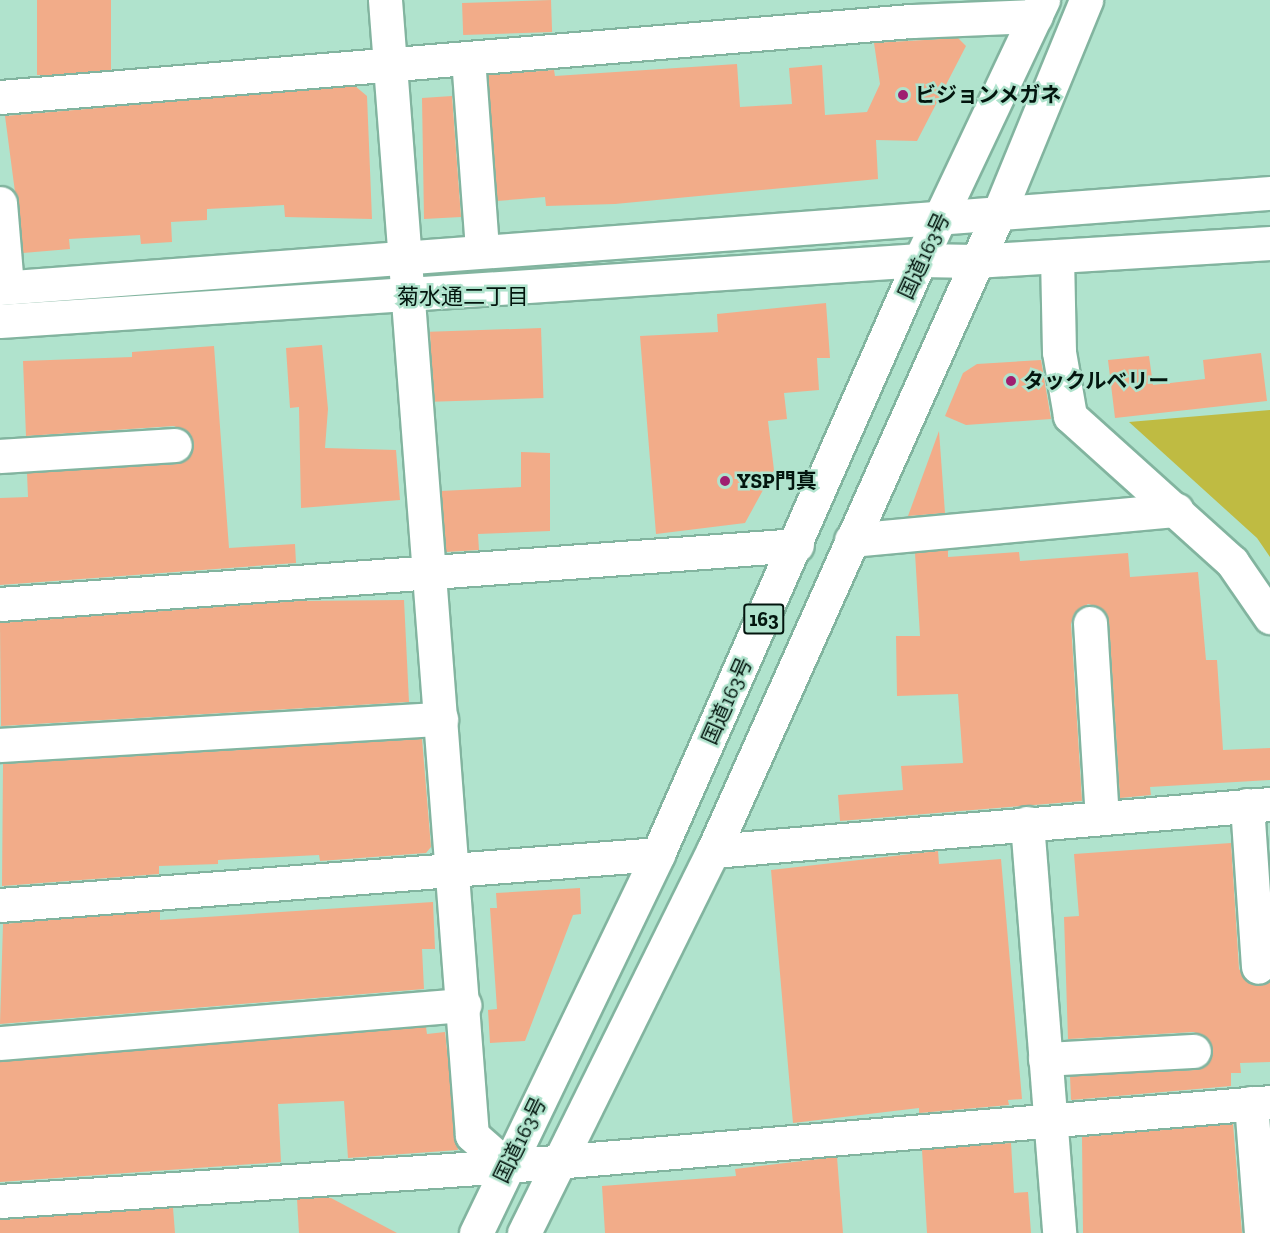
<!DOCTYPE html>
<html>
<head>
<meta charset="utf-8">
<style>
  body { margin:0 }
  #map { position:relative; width:1270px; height:1233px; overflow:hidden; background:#b0e3cd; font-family:"Zilla Slab","Noto Sans JP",serif }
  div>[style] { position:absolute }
  .green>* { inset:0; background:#bfbb42 }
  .building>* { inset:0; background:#f2ac89; transform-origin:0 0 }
  .roads { filter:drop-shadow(2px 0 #82b49f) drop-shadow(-2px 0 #82b49f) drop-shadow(0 2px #82b49f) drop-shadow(0 -2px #82b49f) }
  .minor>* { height:33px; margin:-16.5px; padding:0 16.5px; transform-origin:16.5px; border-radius:16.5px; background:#fff }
  .highway>* { height:33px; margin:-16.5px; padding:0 16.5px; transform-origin:16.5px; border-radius:16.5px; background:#fff }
  .dots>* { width:16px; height:16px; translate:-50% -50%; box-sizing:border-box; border:3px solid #b0e3cd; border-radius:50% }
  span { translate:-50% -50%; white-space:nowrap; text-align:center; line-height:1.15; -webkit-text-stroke:5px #b0e3cd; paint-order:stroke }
  .shield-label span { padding:2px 4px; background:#b0e3cd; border:2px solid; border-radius:4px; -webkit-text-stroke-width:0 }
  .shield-label { font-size:20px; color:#03150e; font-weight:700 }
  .poi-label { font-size:21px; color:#03150e; font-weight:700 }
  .left { translate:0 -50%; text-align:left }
  .street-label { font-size:21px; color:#03150e }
  .neighbourhood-label { font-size:22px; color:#03150e }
</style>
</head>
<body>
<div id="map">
  <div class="green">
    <div style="clip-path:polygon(1270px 410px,1270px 557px,1257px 538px,1129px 422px)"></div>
  </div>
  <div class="building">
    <div style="left:37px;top:0;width:74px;height:75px"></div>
    <div style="left:551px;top:0;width:32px;height:89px;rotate:88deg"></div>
    <div style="clip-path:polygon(958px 38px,966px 46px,917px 141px,876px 140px,878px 179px,615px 204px,546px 206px,545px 197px,497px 201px,488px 75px,554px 70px,555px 76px,737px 64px,740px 107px,792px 104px,789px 68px,822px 65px,825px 115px,867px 112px,880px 84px,874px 43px)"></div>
    <div style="clip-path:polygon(355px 86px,367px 96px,372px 219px,285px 217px,284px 205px,207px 209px,207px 220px,171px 222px,172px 242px,141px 244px,140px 235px,69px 239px,70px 249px,23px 253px,5px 116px)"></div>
    <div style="clip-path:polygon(452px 96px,461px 217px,424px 219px,422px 98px)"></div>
    <div style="clip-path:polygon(826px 303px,830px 358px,817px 358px,819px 390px,784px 393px,787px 419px,768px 421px,774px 470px,745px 523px,656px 534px,640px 336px,718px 332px,717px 314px)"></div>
    <div style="left:541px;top:328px;width:70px;height:111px;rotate:88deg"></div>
    <div style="clip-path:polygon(322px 345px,328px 409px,325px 448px,396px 450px,400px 500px,301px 508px,299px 407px,290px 408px,286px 348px)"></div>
    <div style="clip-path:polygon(214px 346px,229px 548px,295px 544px,296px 563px,0 585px,0 498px,28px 497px,27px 473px,176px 464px,186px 460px,194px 444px,190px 434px,174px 426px,26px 436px,23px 361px,132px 357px,132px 352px)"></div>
    <div style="clip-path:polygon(1261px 353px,1267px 401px,1115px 418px,1108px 360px,1149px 356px,1153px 385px,1205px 379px,1203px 360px)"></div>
    <div style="clip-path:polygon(1041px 360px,1051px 419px,966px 425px,945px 416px,963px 373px,977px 364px)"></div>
    <div style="clip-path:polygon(939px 431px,945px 513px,908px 516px)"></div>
    <div style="clip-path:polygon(521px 452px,550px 453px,550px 531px,478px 534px,479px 550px,446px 552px,441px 491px,521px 487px)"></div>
    <div style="clip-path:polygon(948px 550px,948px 557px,1019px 552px,1020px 561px,1128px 553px,1130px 577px,1198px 572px,1206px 660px,1217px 660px,1223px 750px,1270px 748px,1270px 780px,1150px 787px,1151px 795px,1120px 798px,1109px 622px,1099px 607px,1088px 604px,1074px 614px,1071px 624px,1082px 801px,840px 821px,838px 795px,903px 790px,901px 766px,963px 763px,958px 694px,897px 696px,896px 636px,920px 636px,915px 553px)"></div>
    <div style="clip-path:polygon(404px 600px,409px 702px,1px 726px,0 623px,299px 601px)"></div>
    <div style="clip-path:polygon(422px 739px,431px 847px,426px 853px,320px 861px,319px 855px,218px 860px,218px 864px,159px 866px,159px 874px,2px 886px,3px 764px)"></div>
    <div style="clip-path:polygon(1231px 843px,1239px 969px,1250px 984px,1270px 981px,1270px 1062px,1240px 1063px,1241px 1073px,1231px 1073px,1231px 1086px,1071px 1100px,1070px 1076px,1196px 1070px,1205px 1066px,1213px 1051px,1209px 1040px,1194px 1032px,1068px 1039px,1064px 917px,1079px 916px,1074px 854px)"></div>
    <div style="clip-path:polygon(938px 851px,939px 864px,1001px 859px,1022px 1099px,1008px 1100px,1009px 1105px,919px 1113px,919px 1108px,793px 1123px,771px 870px)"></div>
    <div style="clip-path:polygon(580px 888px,581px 914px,573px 915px,525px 1041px,490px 1043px,488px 1010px,497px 1009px,490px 908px,497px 908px,496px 893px)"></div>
    <div style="clip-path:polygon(433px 902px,435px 949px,422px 949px,424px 989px,0 1024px,3px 924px,160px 911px,160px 920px)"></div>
    <div style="clip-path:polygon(426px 1027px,427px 1034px,445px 1032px,458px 1150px,348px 1158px,344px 1101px,278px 1104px,281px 1162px,0 1182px,0 1061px)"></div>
    <div style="clip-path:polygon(1233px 1124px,1242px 1233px,1083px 1233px,1082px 1137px)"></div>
    <div style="clip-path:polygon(1011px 1143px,1014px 1193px,1028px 1192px,1031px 1233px,927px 1233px,922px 1150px)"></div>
    <div style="clip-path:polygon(837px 1157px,843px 1233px,605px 1233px,602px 1186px,736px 1176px,735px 1169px)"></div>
    <div style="clip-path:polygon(320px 1198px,331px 1198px,397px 1233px,299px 1233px,297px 1199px)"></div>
    <div style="clip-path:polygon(173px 1208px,175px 1233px,0 1233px,0 1220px)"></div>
  </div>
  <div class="roads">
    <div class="minor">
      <div style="left:385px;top:0;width:1138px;rotate:85.62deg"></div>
      <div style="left:472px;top:1135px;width:47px;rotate:41.5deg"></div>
      <div style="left:468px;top:58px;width:193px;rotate:85.8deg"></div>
      <div style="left:0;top:97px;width:914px;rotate:-4.77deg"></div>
      <div style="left:911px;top:21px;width:125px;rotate:-2.3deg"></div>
      <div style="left:0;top:203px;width:84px;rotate:85.2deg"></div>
      <div style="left:1057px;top:256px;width:96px;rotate:88.8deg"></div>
      <div style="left:1059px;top:352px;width:65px;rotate:80.2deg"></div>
      <div style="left:1070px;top:416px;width:218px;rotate:42deg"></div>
      <div style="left:1232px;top:562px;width:67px;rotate:55.4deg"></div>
      <div style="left:0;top:288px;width:1274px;rotate:-4.28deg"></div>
      <div style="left:0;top:321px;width:922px;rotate:-3.79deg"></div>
      <div style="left:920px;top:260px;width:55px;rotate:1deg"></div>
      <div style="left:975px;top:261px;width:296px;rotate:-3.5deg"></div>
      <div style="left:0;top:456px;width:175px;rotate:-3.6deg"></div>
      <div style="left:851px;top:540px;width:327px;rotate:-5.3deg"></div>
      <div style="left:0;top:604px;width:799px;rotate:-4.23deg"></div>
      <div style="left:1090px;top:623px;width:194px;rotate:86.5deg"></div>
      <div style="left:0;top:745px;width:442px;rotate:-3.4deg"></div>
      <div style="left:1247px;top:805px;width:162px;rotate:86.1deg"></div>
      <div style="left:1027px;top:823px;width:411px;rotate:85.5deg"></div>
      <div style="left:713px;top:851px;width:559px;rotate:-4.82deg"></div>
      <div style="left:0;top:905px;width:660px;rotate:-4.43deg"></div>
      <div style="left:0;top:1043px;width:466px;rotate:-4.7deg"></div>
      <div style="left:1045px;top:1059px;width:149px;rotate:-3.1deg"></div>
      <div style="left:1251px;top:1103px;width:130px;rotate:85.6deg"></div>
      <div style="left:0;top:1201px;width:508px;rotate:-3.95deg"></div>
      <div style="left:507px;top:1166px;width:766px;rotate:-4.79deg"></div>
    </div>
    <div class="highway">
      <div style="left:476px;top:1233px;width:420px;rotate:-64.3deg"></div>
      <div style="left:658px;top:854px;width:649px;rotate:-66.2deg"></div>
      <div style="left:920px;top:260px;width:288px;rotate:-64.7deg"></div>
      <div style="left:524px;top:1233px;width:426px;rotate:-63.7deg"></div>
      <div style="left:713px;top:851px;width:702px;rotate:-65.88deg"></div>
      <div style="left:1000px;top:210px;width:227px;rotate:-67.7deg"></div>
    </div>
  </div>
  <div class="dots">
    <div style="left:903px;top:95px;background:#9f1e70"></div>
    <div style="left:1011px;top:381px;background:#9f1e70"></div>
    <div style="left:725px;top:481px;background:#9f1e70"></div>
  </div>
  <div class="shield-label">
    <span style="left:764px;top:619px">163</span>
  </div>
  <div class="poi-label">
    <span class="left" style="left:915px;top:95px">ビジョンメガネ</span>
    <span class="left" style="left:1023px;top:381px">タックルベリー</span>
    <span class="left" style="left:737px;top:481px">YSP門真</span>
  </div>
  <div class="street-label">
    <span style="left:924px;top:256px;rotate:-65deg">国道163号</span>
    <span style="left:727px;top:701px;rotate:-66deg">国道163号</span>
    <span style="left:520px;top:1140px;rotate:-64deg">国道163号</span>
  </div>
  <div class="neighbourhood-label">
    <span style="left:463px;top:297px">菊水通二丁目</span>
  </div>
</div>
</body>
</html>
